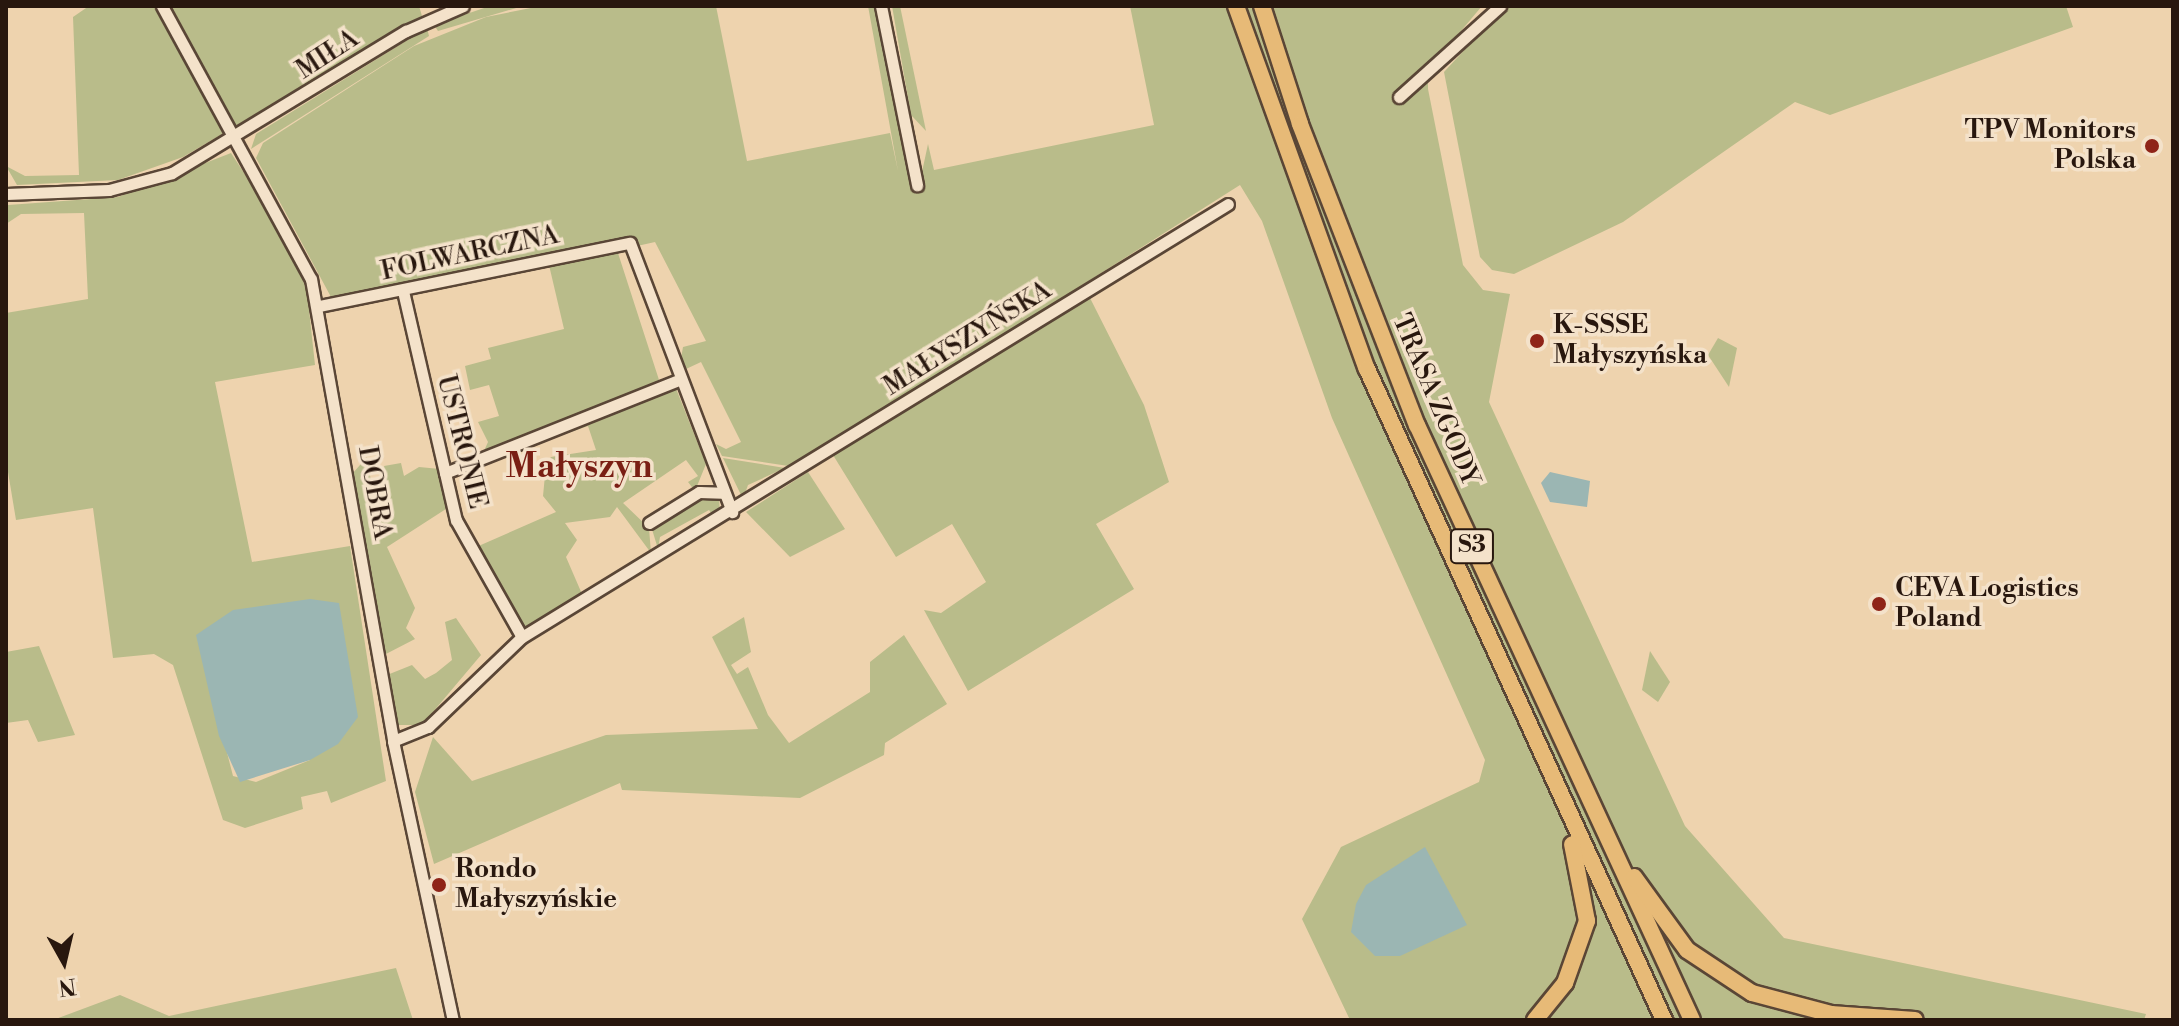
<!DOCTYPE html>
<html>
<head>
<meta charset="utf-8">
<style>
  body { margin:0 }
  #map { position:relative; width:2179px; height:1026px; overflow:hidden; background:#eed3ae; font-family:"Libre Bodoni",serif }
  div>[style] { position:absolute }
  .green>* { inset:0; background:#b9bc8a }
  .water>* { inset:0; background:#9bb6b3 }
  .roads { filter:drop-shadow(2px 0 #5a4636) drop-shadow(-2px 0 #5a4636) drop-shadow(0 2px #5a4636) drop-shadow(0 -2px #5a4636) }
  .minor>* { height:11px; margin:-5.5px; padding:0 5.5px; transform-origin:5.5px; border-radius:5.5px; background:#f4e2ca }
  .highway>* { height:16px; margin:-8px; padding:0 8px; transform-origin:8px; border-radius:8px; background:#e7ba77 }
  .dots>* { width:22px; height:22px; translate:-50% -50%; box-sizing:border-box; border:4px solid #f4e2ca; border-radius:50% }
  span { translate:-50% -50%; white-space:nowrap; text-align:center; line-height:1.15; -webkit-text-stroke:7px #f4e2ca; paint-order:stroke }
  .shield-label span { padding:2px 6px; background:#f4e2ca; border:2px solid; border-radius:6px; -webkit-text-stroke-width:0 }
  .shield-label { font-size:24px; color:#28170e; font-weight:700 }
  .street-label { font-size:26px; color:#28170e }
  .poi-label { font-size:26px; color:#28170e; font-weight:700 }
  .right { translate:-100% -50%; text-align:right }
  .left { translate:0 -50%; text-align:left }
  .district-label { font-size:34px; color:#7a1f14; font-weight:700 }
  .frame { position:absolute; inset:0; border:8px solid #28170e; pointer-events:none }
  .north { position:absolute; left:24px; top:922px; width:80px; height:80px; -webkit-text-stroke:6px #f4e2ca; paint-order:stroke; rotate:172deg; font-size:22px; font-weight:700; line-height:32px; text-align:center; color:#28170e }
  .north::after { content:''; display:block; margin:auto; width:28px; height:36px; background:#28170e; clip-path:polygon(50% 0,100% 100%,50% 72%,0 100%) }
</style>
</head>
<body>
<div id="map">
  <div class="green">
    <div style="clip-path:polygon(89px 6px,419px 6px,422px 16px,183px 157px,118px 180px,17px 185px,6px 166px,25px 176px,79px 175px,73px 17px)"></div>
    <div style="clip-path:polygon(490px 6px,523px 6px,438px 31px,434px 25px)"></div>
    <div style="clip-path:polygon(541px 6px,716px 6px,747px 161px,890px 133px,898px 171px,868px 6px,875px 6px,909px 174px,922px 172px,928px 144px,934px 170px,1154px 125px,1130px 6px,1482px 6px,1428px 70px,1428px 89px,1463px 265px,1483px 290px,1510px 294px,1489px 402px,1685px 826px,1784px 938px,2146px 1014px,2144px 1020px,1350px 1020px,1302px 919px,1341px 847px,1479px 782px,1485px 760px,1332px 418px,1262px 221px,1240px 185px,795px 467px,722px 456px,716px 444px,726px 449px,741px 442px,701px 362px,686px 369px,685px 382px,679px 370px,683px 347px,706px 341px,655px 242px,637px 246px,634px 237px,331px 297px,256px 158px,263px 143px,414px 46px,486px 17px)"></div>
    <div style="clip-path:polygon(892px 6px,900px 6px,926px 131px,911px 115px)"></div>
    <div style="clip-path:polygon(1505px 6px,2066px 6px,2073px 27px,1830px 115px,1795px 102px,1623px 222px,1514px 274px,1492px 270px,1480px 257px,1444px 72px)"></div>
    <div style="clip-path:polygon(427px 28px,429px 36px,251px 149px,256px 134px)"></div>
    <div style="clip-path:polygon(evenodd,231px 153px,286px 237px,307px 291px,315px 365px,215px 382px,252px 562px,350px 546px,386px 781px,331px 803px,327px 791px,301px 797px,303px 809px,245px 828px,223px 820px,173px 665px,154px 654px,113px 658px,93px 508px,16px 520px,6px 460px,6px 313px,88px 299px,84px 213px,21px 214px,6px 224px,8px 205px,118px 197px,231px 153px,197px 635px,310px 760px,256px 782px,233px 776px,197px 635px)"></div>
    <div style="clip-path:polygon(617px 250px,660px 383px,484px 451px,488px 442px,478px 422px,499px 416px,489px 385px,470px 390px,465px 366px,491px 359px,488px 348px,564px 329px,549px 265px)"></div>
    <div style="clip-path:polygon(1089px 296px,1144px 405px,1169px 482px,1096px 524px,1134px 589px,968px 691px,924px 610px,941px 613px,986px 582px,952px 524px,896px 557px,833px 455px)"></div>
    <div style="clip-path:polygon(1718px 338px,1737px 348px,1729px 387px,1708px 355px)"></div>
    <div style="clip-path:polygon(675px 386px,706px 464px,695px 491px,688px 482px,698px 476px,686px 460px,623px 503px,649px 528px,651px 553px,617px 507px,610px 517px,565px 523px,577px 540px,566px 557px,582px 594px,522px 629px,474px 548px,556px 512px,543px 496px,546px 465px,551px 457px,596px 450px,588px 426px,450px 474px)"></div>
    <div style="clip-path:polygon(367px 457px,371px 481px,386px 479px,384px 466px,401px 463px,404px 476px,419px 467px,440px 469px,449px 507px,387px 547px,415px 608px,406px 628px,415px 639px,384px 655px,353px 473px)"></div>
    <div style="clip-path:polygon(723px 458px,785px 468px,748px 485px,743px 499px)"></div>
    <div style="clip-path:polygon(808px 472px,845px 529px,790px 557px,746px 512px)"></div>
    <div style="clip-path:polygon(701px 494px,719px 498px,720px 512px,714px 517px,709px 510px,660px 537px,658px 549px,651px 526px)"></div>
    <div style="clip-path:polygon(744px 617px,751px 652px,731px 665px,737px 674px,748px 667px,768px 715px,789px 743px,870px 692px,870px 662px,904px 635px,947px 704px,885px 743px,884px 755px,800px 798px,622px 790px,620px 783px,434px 864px,415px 792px,433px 737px,472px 781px,606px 735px,758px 729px,712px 637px)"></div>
    <div style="clip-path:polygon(456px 618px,481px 655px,422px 725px,398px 725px,387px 675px,412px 665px,425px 679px,436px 673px,452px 660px,445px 622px)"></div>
    <div style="clip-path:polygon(39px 646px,75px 735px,38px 742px,28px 720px,6px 723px,6px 652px)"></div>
    <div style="clip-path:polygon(1650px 651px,1670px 682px,1658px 702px,1642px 690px)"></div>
    <div style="clip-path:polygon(396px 968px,413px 1020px,53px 1020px,120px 995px,169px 1016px)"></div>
  </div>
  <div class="water">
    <div style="clip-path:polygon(1550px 472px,1590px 481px,1587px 507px,1550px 502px,1541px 483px)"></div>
    <div style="clip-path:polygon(310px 599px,339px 603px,358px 717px,338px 744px,310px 760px,240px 782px,219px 736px,196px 635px,233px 610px)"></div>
    <div style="clip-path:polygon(1425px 847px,1467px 925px,1400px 956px,1375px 956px,1351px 932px,1356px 904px,1366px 885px)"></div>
  </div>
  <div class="roads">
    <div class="minor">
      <div style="left:162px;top:6px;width:311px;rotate:61.4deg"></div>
      <div style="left:311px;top:279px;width:469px;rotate:79.9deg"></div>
      <div style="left:393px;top:741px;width:285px;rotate:77.9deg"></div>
      <div style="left:881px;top:6px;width:183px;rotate:78.6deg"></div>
      <div style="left:1399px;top:97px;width:136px;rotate:-42deg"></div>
      <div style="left:6px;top:194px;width:103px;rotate:-2.2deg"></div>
      <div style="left:109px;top:190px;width:65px;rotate:-15.1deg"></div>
      <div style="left:172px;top:173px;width:274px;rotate:-31.3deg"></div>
      <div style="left:406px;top:31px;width:62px;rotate:-23.7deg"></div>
      <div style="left:403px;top:291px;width:235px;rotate:77deg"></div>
      <div style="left:456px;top:520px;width:134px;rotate:60.6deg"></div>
      <div style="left:319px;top:306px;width:317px;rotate:-11.5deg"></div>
      <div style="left:630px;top:243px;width:288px;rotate:69.2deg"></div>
      <div style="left:445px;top:473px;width:249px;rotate:-21.7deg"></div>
      <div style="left:649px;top:523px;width:59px;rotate:-31.8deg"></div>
      <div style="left:699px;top:492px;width:23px;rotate:2deg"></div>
      <div style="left:393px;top:741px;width:38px;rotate:-22deg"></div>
      <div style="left:428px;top:727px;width:130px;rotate:-43.8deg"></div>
      <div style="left:522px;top:637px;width:828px;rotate:-31.52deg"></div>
    </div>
    <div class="highway">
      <div style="left:1236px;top:6px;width:386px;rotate:70.2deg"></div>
      <div style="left:1367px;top:369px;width:716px;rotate:65.48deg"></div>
      <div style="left:1262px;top:6px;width:124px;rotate:72.1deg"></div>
      <div style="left:1300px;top:124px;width:323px;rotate:68.8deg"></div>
      <div style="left:1417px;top:425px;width:655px;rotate:65.19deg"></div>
      <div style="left:1634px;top:877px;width:90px;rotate:54deg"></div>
      <div style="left:1687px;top:950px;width:78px;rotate:33.5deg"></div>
      <div style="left:1752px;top:993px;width:82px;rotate:14.9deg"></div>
      <div style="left:1831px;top:1014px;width:84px;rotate:4.1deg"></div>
      <div style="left:1535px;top:1020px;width:48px;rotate:-51deg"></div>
      <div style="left:1565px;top:983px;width:66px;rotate:-70.5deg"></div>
      <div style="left:1587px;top:921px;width:78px;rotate:-101deg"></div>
    </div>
  </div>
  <div class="dots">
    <div style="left:2152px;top:146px;background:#8f2418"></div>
    <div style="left:1537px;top:341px;background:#8f2418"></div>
    <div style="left:1879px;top:604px;background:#8f2418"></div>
    <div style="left:439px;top:885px;background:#8f2418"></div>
  </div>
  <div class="shield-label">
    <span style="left:1472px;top:546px">S3</span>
  </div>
  <div class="street-label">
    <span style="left:328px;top:55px;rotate:-33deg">MIŁA</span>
    <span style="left:470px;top:254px;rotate:-12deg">FOLWARCZNA</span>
    <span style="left:968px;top:339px;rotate:-32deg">MAŁYSZYŃSKA</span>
    <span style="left:1435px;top:400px;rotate:67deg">TRASA ZGODY</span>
    <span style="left:461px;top:442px;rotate:76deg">USTRONIE</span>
    <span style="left:374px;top:493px;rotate:80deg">DOBRA</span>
  </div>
  <div class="poi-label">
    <span class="right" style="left:2136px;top:146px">TPV Monitors<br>Polska</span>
    <span class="left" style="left:1553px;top:341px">K-SSSE<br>Małyszyńska</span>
    <span class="left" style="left:1895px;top:604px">CEVA Logistics<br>Poland</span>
    <span class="left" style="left:455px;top:885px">Rondo<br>Małyszyńskie</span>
  </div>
  <div class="district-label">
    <span style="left:579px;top:468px">Małyszyn</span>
  </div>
  <div class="frame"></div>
  <div class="north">N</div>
</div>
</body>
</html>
